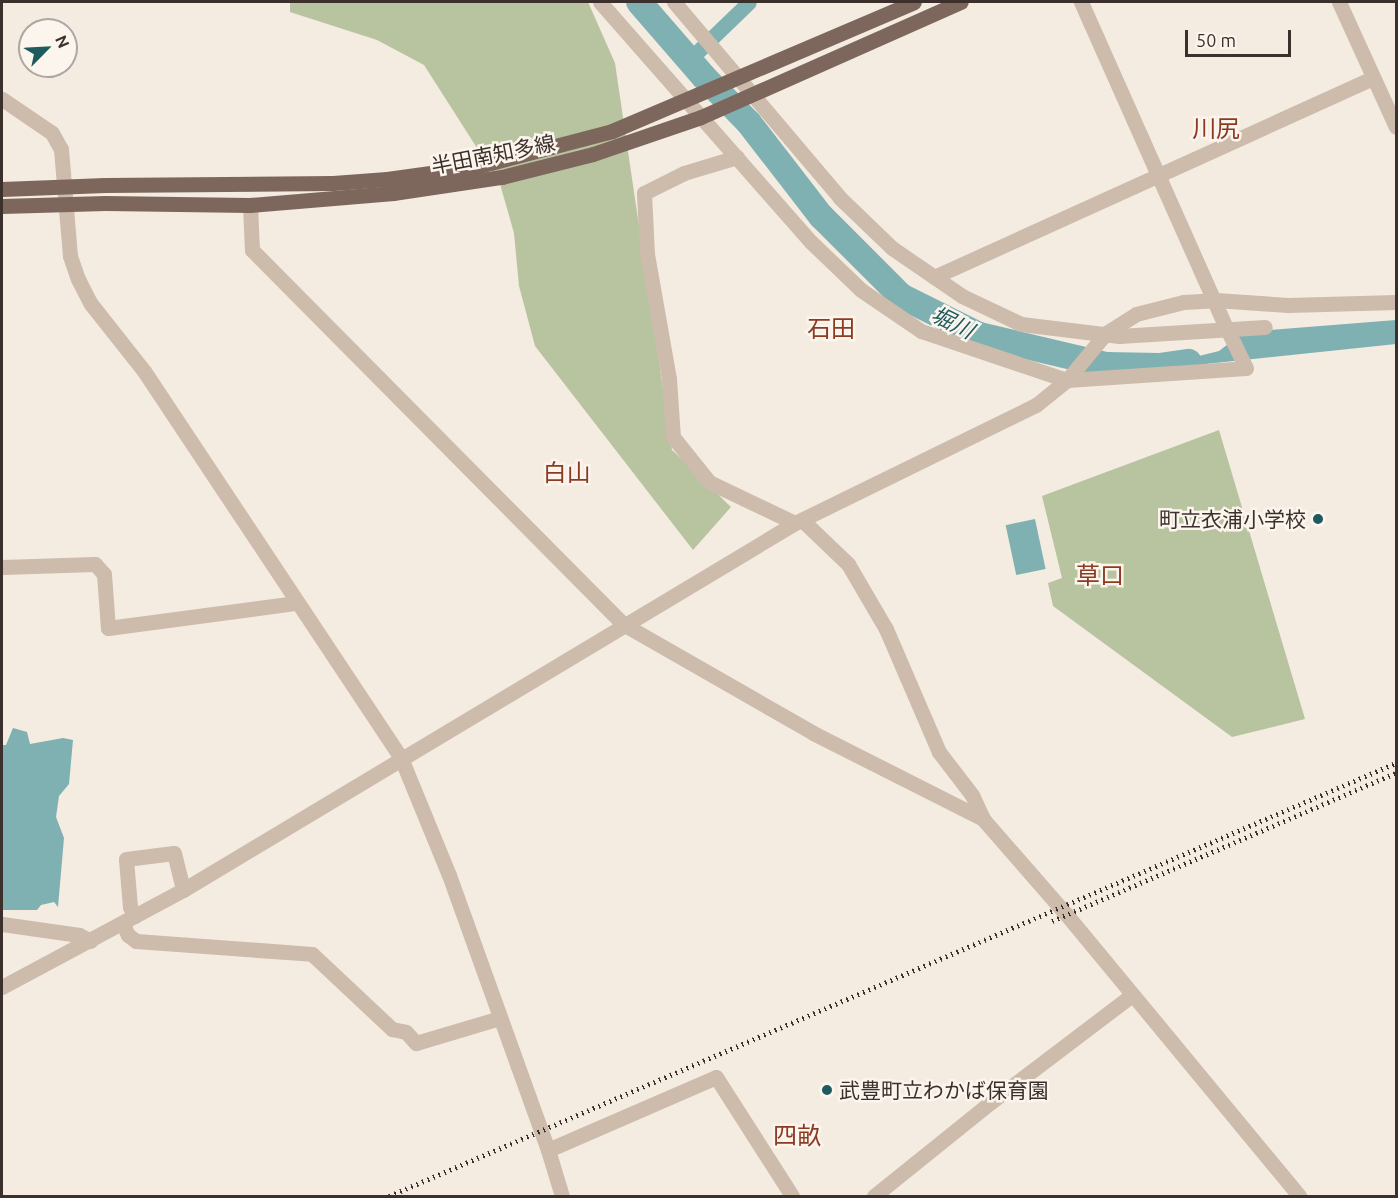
<!DOCTYPE html>
<html>
<head>
<meta charset="utf-8">
<style>
  body { margin:0 }
  #map { position:relative; width:1398px; height:1198px; overflow:hidden; background:#f4ebe1; font-family:Ubuntu,"Noto Sans JP",sans-serif }
  div>[style] { position:absolute }
  .green>* { inset:0; background:#b8c4a0 }
  .water>* { inset:0; background:#7fb0b2; transform-origin:0 0 }
  .canal>* { height:15px; margin:-7.5px; padding:0 7.5px; transform-origin:7.5px; border-radius:7.5px; background:#7fb0b2 }
  .river>* { height:26px; margin:-13px; padding:0 13px; transform-origin:13px; border-radius:13px; background:#7fb0b2 }
  .minor>* { height:15px; margin:-7.5px; padding:0 7.5px; transform-origin:7.5px; border-radius:7.5px; background:#cdbbac }
  .tertiary>* { height:15px; margin:-7.5px; padding:0 7.5px; transform-origin:7.5px; border-radius:7.5px; background:#cdbbac }
  .primary>* { height:15px; margin:-7.5px; padding:0 7.5px; transform-origin:7.5px; border-radius:7.5px; background:#7d675c }
  .rail>* { height:4.5px; margin-top:-2.25px; transform-origin:0; background:repeating-linear-gradient(90deg,#3b302b 0 1.5px,transparent 0 6px) }
  .dots>* { width:16px; height:16px; translate:-50% -50%; box-sizing:border-box; border:3px solid #fbf5ee; border-radius:50% }
  span { translate:-50% -50%; white-space:nowrap; text-align:center; line-height:1.15; -webkit-text-stroke:5px #fbf5ee; paint-order:stroke }
  .street-label { font-size:21px; color:#3b302b }
  .poi-label { font-size:21px; color:#3b302b }
  .right { translate:-100% -50%; text-align:right }
  .left { translate:0 -50%; text-align:left }
  .water-label { font-size:22px; color:#1f5a5e; font-style:italic }
  .quarter-label { font-size:24px; color:#8c3b22 }
  .frame { position:absolute; inset:0; border:3px solid #3b302b; pointer-events:none }
  .north { position:absolute; left:18px; top:18px; width:60px; height:60px; box-sizing:border-box; background:#fbf5ee; border:2px solid #aea6a0; border-radius:50%; rotate:66deg; font-size:16px; font-weight:700; line-height:24px; text-align:center; color:#3b302b }
  .north::after { content:''; display:block; margin:auto; width:21px; height:27px; background:#1f5a5e; clip-path:polygon(50% 0,100% 100%,50% 72%,0 100%) }
  .scale { position:absolute; left:1185px; top:30px; width:106px; height:27px; box-sizing:border-box; border:3px solid #3b302b; border-top:0; padding-left:8px; font-size:18px; line-height:21px; white-space:nowrap; color:#3b302b; -webkit-text-stroke:4px #fbf5ee; paint-order:stroke }
</style>
</head>
<body>
<div id="map">
  <div class="green">
    <div style="clip-path:polygon(290px 2px,588px 2px,615px 63px,672px 450px,731px 507px,693px 550px,535px 346px,519px 286px,514px 233px,500px 184px,424px 65px,377px 40px,290px 12px)"></div>
    <div style="clip-path:polygon(1219px 430px,1305px 719px,1232px 737px,1053px 606px,1048px 583px,1062px 578px,1042px 496px)"></div>
  </div>
  <div class="water">
    <div style="clip-path:polygon(1396px 320px,1396px 344px,1139px 371px,1219px 351px,1244px 332px)"></div>
    <div style="left:1035px;top:519px;width:51px;height:30px;rotate:78deg"></div>
    <div style="clip-path:polygon(13px 728px,27px 732px,30px 744px,63px 738px,73px 740px,69px 784px,59px 796px,56px 817px,64px 838px,58px 907px,54px 902px,41px 905px,37px 910px,2px 910px,2px 745px,6px 745px)"></div>
  </div>
  <div class="canal">
    <div style="left:689px;top:60px;width:83px;rotate:-44deg"></div>
  </div>
  <div class="river">
    <div style="left:639px;top:2px;width:99px;rotate:49.1deg"></div>
    <div style="left:704px;top:77px;width:64px;rotate:45.6deg"></div>
    <div style="left:749px;top:123px;width:118px;rotate:52.3deg"></div>
    <div style="left:821px;top:216px;width:113px;rotate:45deg"></div>
    <div style="left:901px;top:296px;width:87px;rotate:26.6deg"></div>
    <div style="left:979px;top:335px;width:130px;rotate:13.3deg"></div>
    <div style="left:1106px;top:365px;width:53px;rotate:1.1deg"></div>
    <div style="left:1159px;top:366px;width:30px;rotate:-8deg"></div>
  </div>
  <div class="minor">
    <div style="left:600px;top:2px;width:320px;rotate:48.7deg"></div>
    <div style="left:811px;top:242px;width:69px;rotate:43.8deg"></div>
    <div style="left:861px;top:290px;width:73px;rotate:34.3deg"></div>
    <div style="left:921px;top:331px;width:154px;rotate:18.6deg"></div>
    <div style="left:1067px;top:380px;width:179px;rotate:-3.8deg"></div>
    <div style="left:1246px;top:368px;width:46px;rotate:-116deg"></div>
    <div style="left:674px;top:2px;width:257px;rotate:49.7deg"></div>
    <div style="left:840px;top:198px;width:72px;rotate:43.9deg"></div>
    <div style="left:892px;top:248px;width:85px;rotate:34.4deg"></div>
    <div style="left:962px;top:296px;width:65px;rotate:25.4deg"></div>
    <div style="left:1021px;top:324px;width:99px;rotate:7deg"></div>
    <div style="left:1119px;top:336px;width:146px;rotate:-3.5deg"></div>
    <div style="left:1339px;top:2px;width:137px;rotate:65.5deg"></div>
    <div style="left:737px;top:157px;width:55px;rotate:163.2deg"></div>
    <div style="left:684px;top:173px;width:45px;rotate:153.4deg"></div>
    <div style="left:644px;top:193px;width:61px;rotate:87.2deg"></div>
    <div style="left:647px;top:254px;width:127px;rotate:80deg"></div>
    <div style="left:669px;top:379px;width:58px;rotate:86.1deg"></div>
    <div style="left:673px;top:437px;width:58px;rotate:51.3deg"></div>
    <div style="left:709px;top:482px;width:95px;rotate:25.5deg"></div>
    <div style="left:934px;top:277px;width:482px;rotate:-24.4deg"></div>
    <div style="left:802px;top:520px;width:64px;rotate:43.7deg"></div>
    <div style="left:848px;top:564px;width:75px;rotate:59.7deg"></div>
    <div style="left:886px;top:629px;width:134px;rotate:66.7deg"></div>
    <div style="left:939px;top:752px;width:54px;rotate:52.5deg"></div>
    <div style="left:972px;top:795px;width:26px;rotate:65deg"></div>
    <div style="left:2px;top:567px;width:93px;rotate:-1.8deg"></div>
    <div style="left:95px;top:564px;width:13px;rotate:48deg"></div>
    <div style="left:104px;top:574px;width:54px;rotate:85.8deg"></div>
    <div style="left:108px;top:628px;width:190px;rotate:-7.6deg"></div>
    <div style="left:135px;top:916px;width:10px;rotate:-119deg"></div>
    <div style="left:130px;top:907px;width:48px;rotate:-94.8deg"></div>
    <div style="left:126px;top:859px;width:48px;rotate:-7.1deg"></div>
    <div style="left:174px;top:853px;width:38px;rotate:76deg"></div>
    <div style="left:2px;top:924px;width:78px;rotate:8.1deg"></div>
    <div style="left:79px;top:935px;width:13px;rotate:27deg"></div>
    <div style="left:123px;top:924px;width:12px;rotate:66deg"></div>
    <div style="left:128px;top:935px;width:10px;rotate:37deg"></div>
    <div style="left:136px;top:941px;width:176px;rotate:4.2deg"></div>
    <div style="left:312px;top:954px;width:110px;rotate:43.2deg"></div>
    <div style="left:392px;top:1029px;width:14px;rotate:12deg"></div>
    <div style="left:406px;top:1032px;width:15px;rotate:48deg"></div>
    <div style="left:416px;top:1043px;width:88px;rotate:-16.6deg"></div>
    <div style="left:548px;top:1150px;width:183px;rotate:-23.5deg"></div>
    <div style="left:716px;top:1077px;width:141px;rotate:57.4deg"></div>
    <div style="left:874px;top:1196px;width:150px;rotate:-38.8deg"></div>
    <div style="left:991px;top:1102px;width:177px;rotate:-37.2deg"></div>
  </div>
  <div class="tertiary">
    <div style="left:1081px;top:2px;width:356px;rotate:66deg"></div>
    <div style="left:2px;top:99px;width:60px;rotate:34.2deg"></div>
    <div style="left:52px;top:133px;width:18px;rotate:61deg"></div>
    <div style="left:61px;top:149px;width:107px;rotate:85.2deg"></div>
    <div style="left:70px;top:256px;width:24px;rotate:71deg"></div>
    <div style="left:78px;top:279px;width:28px;rotate:63deg"></div>
    <div style="left:91px;top:304px;width:85px;rotate:51.7deg"></div>
    <div style="left:144px;top:371px;width:465px;rotate:56.4deg"></div>
    <div style="left:401px;top:758px;width:126px;rotate:67.7deg"></div>
    <div style="left:449px;top:875px;width:292px;rotate:70.2deg"></div>
    <div style="left:548px;top:1150px;width:48px;rotate:73.1deg"></div>
    <div style="left:250px;top:205px;width:45px;rotate:87.5deg"></div>
    <div style="left:252px;top:250px;width:527px;rotate:45.23deg"></div>
    <div style="left:623px;top:624px;width:219px;rotate:29.8deg"></div>
    <div style="left:813px;top:733px;width:191px;rotate:26.8deg"></div>
    <div style="left:983px;top:819px;width:126px;rotate:48.9deg"></div>
    <div style="left:1066px;top:914px;width:366px;rotate:50.4deg"></div>
    <div style="left:2px;top:987px;width:205px;rotate:-28.2deg"></div>
    <div style="left:183px;top:890px;width:714px;rotate:-30.95deg"></div>
    <div style="left:795px;top:523px;width:268px;rotate:-26.1deg"></div>
    <div style="left:1036px;top:405px;width:40px;rotate:-39deg"></div>
    <div style="left:1067px;top:380px;width:61px;rotate:-50.3deg"></div>
    <div style="left:1106px;top:333px;width:36px;rotate:-32deg"></div>
    <div style="left:1136px;top:314px;width:49px;rotate:-14.3deg"></div>
    <div style="left:1183px;top:302px;width:33px;rotate:-3deg"></div>
    <div style="left:1216px;top:300px;width:72px;rotate:4deg"></div>
    <div style="left:1288px;top:305px;width:108px;rotate:-1.6deg"></div>
  </div>
  <div class="primary">
    <div style="left:2px;top:189px;width:103px;rotate:-2.2deg"></div>
    <div style="left:105px;top:185px;width:228px;rotate:-0.5deg"></div>
    <div style="left:333px;top:183px;width:54px;rotate:-4.2deg"></div>
    <div style="left:387px;top:179px;width:93px;rotate:-8deg"></div>
    <div style="left:479px;top:166px;width:138px;rotate:-14.7deg"></div>
    <div style="left:612px;top:131px;width:328px;rotate:-23.1deg"></div>
    <div style="left:2px;top:206px;width:103px;rotate:-1.7deg"></div>
    <div style="left:105px;top:203px;width:145px;rotate:0.8deg"></div>
    <div style="left:250px;top:205px;width:144px;rotate:-4.8deg"></div>
    <div style="left:393px;top:193px;width:110px;rotate:-8.4deg"></div>
    <div style="left:502px;top:177px;width:94px;rotate:-14.2deg"></div>
    <div style="left:593px;top:154px;width:114px;rotate:-18.9deg"></div>
    <div style="left:701px;top:117px;width:284px;rotate:-23.9deg"></div>
  </div>
  <div class="rail">
    <div style="left:1052px;top:921px;width:374px;rotate:-23.3deg"></div>
    <div style="left:389px;top:1196px;width:1096px;rotate:-23.27deg"></div>
  </div>
  <div class="dots">
    <div style="left:1318px;top:519px;background:#1f5a5e"></div>
    <div style="left:827px;top:1090px;background:#1f5a5e"></div>
  </div>
  <div class="street-label">
    <span style="left:493px;top:154px;rotate:-11deg">半田南知多線</span>
  </div>
  <div class="poi-label">
    <span class="right" style="left:1306px;top:519px">町立衣浦小学校</span>
    <span class="left" style="left:839px;top:1090px">武豊町立わかば保育園</span>
  </div>
  <div class="water-label">
    <span style="left:953px;top:322px;rotate:26deg">堀川</span>
  </div>
  <div class="quarter-label">
    <span style="left:1216px;top:129px">川尻</span>
    <span style="left:831px;top:329px">石田</span>
    <span style="left:567px;top:473px">白山</span>
    <span style="left:1100px;top:576px">草口</span>
    <span style="left:797px;top:1136px">四畝</span>
  </div>
  <div class="frame"></div>
  <div class="north">N</div>
  <div class="scale">50 m</div>
</div>
</body>
</html>
